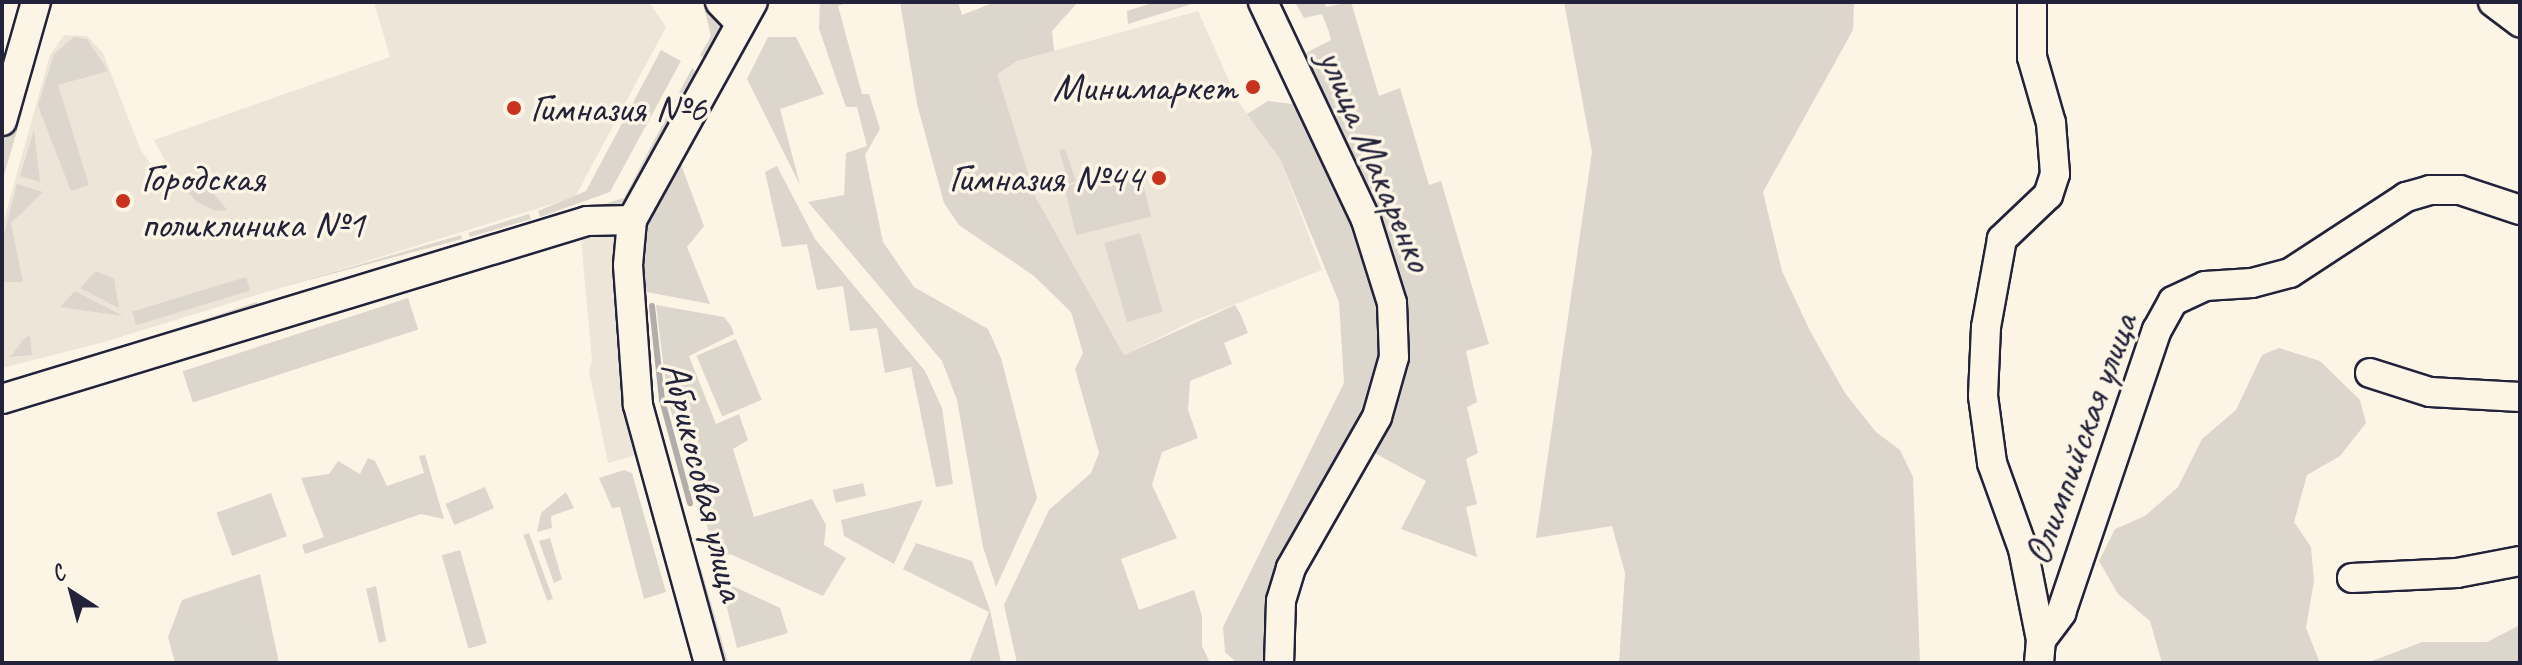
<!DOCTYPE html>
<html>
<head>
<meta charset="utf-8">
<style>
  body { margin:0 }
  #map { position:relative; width:2522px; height:665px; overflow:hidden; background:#fcf5e5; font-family:Caveat,sans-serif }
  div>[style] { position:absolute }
  .built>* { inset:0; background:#ece5d8 }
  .green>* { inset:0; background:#dcd6cc; transform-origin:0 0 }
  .stream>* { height:6px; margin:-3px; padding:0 3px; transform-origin:3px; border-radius:3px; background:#b2adab }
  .roads { filter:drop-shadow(2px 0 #22223b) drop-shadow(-2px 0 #22223b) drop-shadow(0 2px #22223b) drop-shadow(0 -2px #22223b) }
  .minor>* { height:28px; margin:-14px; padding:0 14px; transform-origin:14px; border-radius:14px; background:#fcf5e5 }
  .dots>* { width:22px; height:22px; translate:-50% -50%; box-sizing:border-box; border:4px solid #fcf5e5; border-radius:50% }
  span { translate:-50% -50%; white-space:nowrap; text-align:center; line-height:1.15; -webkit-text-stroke:7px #fcf5e5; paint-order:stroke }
  .poi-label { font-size:40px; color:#22223b }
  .right { translate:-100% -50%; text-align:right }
  .left { translate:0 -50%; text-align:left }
  .street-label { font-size:40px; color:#22223b }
  .frame { position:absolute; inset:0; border:4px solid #22223b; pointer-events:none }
  .north { position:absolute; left:32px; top:553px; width:80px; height:80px; -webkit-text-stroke:6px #fcf5e5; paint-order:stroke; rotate:324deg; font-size:22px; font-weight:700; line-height:32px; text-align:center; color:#22223b }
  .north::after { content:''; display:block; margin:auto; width:28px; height:36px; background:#22223b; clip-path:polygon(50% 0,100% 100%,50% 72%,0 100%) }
</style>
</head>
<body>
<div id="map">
  <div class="built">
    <div style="clip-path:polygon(374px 2px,649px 2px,666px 27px,575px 197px,104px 342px,2px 368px,2px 227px,50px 55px,64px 35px,87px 36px,103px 53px,141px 151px,160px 176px,167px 164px,154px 140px,390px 57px)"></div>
    <div style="clip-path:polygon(1198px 11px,1238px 101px,1280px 159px,1322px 270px,1193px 321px,1124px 355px,1036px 198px,996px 74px,1017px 61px)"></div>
    <div style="clip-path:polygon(623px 225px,643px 453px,608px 463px,589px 371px,592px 360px,580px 228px)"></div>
  </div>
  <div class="green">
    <div style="clip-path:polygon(820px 2px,849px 2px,838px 6px,862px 94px,869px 94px,880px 129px,865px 155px,883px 242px,914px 287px,988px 329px,1001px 358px,1037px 498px,996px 587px,983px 547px,957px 400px,942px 361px,808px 202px,844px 195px,846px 153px,867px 146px,857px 107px,846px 107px,819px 29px)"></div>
    <div style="clip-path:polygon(900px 2px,958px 2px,962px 15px,995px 2px,1078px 2px,1052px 31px,1054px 51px,1017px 61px,997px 74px,1036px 198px,1124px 355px,1235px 305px,1241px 315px,1248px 333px,1224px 343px,1232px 364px,1190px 381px,1188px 410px,1198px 438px,1162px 452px,1152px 485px,1177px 538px,1121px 559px,1139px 610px,1194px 590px,1202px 616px,1202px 646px,1210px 663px,1017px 663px,1004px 605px,1049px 510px,1091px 473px,1099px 453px,1075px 369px,1083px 353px,1071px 312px,1034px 276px,959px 225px,944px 203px,917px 104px)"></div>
    <div style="clip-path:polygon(1155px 2px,1194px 2px,1195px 3px,1128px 24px,1127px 11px)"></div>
    <div style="clip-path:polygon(1295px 2px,1324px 2px,1326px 7px,1351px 2px,1379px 96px,1400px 88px,1429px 185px,1441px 181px,1489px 344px,1466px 351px,1477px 402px,1467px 407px,1478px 453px,1466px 459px,1477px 504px,1466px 507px,1477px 557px,1401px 529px,1426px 481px,1369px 450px,1406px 353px,1300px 56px,1331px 40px,1329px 32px,1322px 14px,1304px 18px)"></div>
    <div style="clip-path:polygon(1564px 2px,1854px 2px,1853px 30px,1763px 192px,1782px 271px,1810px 331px,1845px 393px,1876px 432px,1900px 450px,1913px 477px,1920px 663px,1619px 663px,1625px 573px,1612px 526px,1536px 538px,1592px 152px)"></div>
    <div style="clip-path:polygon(714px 5px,727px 28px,709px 61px,700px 55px,711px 36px,705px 11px)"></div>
    <div style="clip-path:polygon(74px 37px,87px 39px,108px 71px,58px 85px,89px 185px,71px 191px,38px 106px,54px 54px)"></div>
    <div style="clip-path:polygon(768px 37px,796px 37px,824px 94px,780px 109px,800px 185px,747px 79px)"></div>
    <div style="clip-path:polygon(661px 50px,681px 61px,610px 192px,540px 217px,538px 211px,586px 191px)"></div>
    <div style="clip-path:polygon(692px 68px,704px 77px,626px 215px,542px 223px,624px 198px)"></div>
    <div style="clip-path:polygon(17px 99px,23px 110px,2px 182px,2px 147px)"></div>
    <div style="clip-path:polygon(1268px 101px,1300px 105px,1356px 222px,1381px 307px,1381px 358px,1364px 411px,1280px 567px,1268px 663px,1237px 663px,1225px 652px,1223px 627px,1344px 383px,1339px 302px,1280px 159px,1247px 114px)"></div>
    <div style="clip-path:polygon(34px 130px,40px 182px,20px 176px)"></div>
    <div style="clip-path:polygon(1065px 149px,1076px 181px,1069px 184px,1059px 150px)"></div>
    <div style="clip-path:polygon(677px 154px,704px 226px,687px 247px,710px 304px,636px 290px,641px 222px)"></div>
    <div style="clip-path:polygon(777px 166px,815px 239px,925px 371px,942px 408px,953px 484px,936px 487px,911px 367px,885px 373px,877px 328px,850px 331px,843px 286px,817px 290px,807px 244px,782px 247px,765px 172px)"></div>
    <div style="left:1139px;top:168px;width:50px;height:77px;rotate:76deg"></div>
    <div style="clip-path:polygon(189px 177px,210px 189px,227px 210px,216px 211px,197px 202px,175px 178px)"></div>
    <div style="clip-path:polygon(17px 184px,43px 192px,11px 223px,23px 282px,2px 282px,2px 242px)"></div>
    <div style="clip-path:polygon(529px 214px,531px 219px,470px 237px,468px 233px)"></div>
    <div style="left:1140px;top:233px;width:82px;height:37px;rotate:74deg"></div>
    <div style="clip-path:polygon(461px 235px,462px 239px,268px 291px)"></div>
    <div style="clip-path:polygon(457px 245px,460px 253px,273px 310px,270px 300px)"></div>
    <div style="clip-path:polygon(96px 271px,114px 279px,119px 308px,80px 288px)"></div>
    <div style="left:246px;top:277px;width:14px;height:119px;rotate:73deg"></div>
    <div style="clip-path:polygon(75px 291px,123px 316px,60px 307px)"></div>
    <div style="left:408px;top:298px;width:33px;height:237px;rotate:72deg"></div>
    <div style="clip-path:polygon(257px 302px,260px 313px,129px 352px,126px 345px)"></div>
    <div style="clip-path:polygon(656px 305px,724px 317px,731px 326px,734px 334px,689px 356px,716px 424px,739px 414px,748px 440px,733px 449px,754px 517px,812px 499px,826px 525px,824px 545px,846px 558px,823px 596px,730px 554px,717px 558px,668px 401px)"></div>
    <div style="clip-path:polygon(30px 335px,32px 355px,10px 357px,24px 339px)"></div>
    <div style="left:736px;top:339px;width:66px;height:43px;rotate:67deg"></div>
    <div style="clip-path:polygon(2279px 348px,2320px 361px,2360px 400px,2366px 423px,2340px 456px,2307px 475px,2294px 522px,2311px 547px,2314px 581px,2306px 628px,2320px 663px,2162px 663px,2150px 621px,2118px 594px,2099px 561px,2115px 529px,2145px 516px,2178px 487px,2202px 439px,2236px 410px,2262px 355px)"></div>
    <div style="clip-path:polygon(425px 455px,444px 519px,421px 514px,305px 554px,302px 545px,324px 537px,301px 478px,329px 474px,338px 461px,360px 474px,368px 458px,375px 461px,387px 486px,424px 473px,419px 456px)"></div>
    <div style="clip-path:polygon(624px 470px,632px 473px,666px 592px,644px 599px,620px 507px,612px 508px,599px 478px)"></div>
    <div style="left:863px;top:483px;width:13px;height:31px;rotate:77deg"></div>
    <div style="left:485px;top:487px;width:23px;height:43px;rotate:67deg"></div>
    <div style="clip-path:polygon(566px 492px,574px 508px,551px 516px,552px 528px,537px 532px,541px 513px)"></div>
    <div style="left:271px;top:493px;width:46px;height:58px;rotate:70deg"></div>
    <div style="clip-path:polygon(923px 500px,894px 564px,844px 536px,841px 520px)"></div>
    <div style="left:529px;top:533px;width:70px;height:6px;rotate:70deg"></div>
    <div style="clip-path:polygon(550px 538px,562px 579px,554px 583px,539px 541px)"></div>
    <div style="clip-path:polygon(916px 543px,972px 561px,990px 610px,1001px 663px,969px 663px,989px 612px,903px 569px)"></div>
    <div style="left:460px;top:550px;width:97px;height:19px;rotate:74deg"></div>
    <div style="left:701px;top:568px;width:99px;height:13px;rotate:74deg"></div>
    <div style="clip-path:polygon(260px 574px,279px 663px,175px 663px,168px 637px,182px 600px)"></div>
    <div style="clip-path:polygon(720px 580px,780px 608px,788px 633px,737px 648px)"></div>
    <div style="clip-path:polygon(376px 586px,386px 641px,379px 643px,366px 589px)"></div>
    <div style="clip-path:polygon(2520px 625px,2520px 663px,2367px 663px,2422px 642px,2487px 642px)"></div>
  </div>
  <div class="stream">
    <div style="left:652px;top:306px;width:95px;rotate:83.9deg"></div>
    <div style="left:662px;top:400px;width:107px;rotate:74.8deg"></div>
  </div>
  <div class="roads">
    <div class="minor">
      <div style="left:720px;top:2px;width:29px;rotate:46deg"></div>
      <div style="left:1263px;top:2px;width:241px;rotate:64.7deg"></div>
      <div style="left:1366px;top:220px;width:87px;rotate:72.6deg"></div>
      <div style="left:1392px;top:303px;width:54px;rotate:87.9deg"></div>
      <div style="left:1394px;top:357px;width:62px;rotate:105.8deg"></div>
      <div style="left:1377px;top:417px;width:174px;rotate:119.7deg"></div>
      <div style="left:1291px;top:568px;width:34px;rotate:107deg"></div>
      <div style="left:1281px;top:601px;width:62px;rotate:91.8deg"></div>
      <div style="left:2032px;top:2px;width:55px;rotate:90deg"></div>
      <div style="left:2032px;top:57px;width:69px;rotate:73.9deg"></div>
      <div style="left:2051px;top:123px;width:51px;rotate:85.5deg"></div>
      <div style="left:2055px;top:174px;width:22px;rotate:108deg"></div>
      <div style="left:2048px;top:195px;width:64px;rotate:136.3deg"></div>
      <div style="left:2002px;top:239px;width:89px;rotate:100.3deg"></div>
      <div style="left:1986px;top:327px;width:69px;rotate:92.5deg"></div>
      <div style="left:1983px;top:396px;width:68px;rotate:82.3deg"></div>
      <div style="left:1992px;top:463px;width:91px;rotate:70.2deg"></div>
      <div style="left:2023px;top:549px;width:93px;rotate:78.8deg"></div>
      <div style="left:2041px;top:640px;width:23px;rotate:95deg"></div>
      <div style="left:2493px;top:2px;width:34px;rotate:37deg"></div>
      <div style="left:2px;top:121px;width:124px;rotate:-74.1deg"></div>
      <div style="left:2370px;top:373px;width:63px;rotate:17.6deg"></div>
      <div style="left:2430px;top:392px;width:90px;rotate:3.2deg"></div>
      <div style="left:2px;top:399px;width:611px;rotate:-16.92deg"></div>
      <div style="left:587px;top:221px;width:45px;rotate:-1.3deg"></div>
      <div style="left:2352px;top:578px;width:105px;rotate:-2.7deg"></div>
      <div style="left:2457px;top:573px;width:64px;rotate:-10.8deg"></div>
      <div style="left:2041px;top:640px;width:34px;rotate:-53deg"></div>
      <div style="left:2061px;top:613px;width:299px;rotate:-71.3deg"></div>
      <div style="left:2157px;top:330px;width:33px;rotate:-61deg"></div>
      <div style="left:2173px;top:301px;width:35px;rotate:-25deg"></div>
      <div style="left:2205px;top:286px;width:47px;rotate:-3.7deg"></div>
      <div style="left:2252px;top:283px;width:39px;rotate:-15deg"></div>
      <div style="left:2290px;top:273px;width:139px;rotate:-33.2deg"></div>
      <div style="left:2406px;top:197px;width:25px;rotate:-16deg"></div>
      <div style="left:2430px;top:190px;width:30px"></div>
      <div style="left:2460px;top:190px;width:63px;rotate:18.4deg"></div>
      <div style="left:709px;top:663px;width:268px;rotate:-105.4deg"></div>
      <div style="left:638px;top:405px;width:140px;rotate:-94.1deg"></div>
      <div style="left:628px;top:265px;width:45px;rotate:-84.9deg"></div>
      <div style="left:632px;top:220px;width:249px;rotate:-61deg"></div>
    </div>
  </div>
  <div class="dots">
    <div style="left:1253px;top:87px;background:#c8321e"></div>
    <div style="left:514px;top:108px;background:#c8321e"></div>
    <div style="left:1159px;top:178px;background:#c8321e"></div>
    <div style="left:123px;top:201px;background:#c8321e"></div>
  </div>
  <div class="poi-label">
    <span class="right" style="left:1237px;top:87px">Минимаркет</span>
    <span class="left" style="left:530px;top:108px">Гимназия №6</span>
    <span class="left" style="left:141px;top:201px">Городская<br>поликлиника №1</span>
    <span class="right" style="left:1143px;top:178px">Гимназия №44</span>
  </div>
  <div class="street-label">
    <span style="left:1376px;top:160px;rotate:67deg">улица Макаренко</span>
    <span style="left:2080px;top:439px;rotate:-70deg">Олимпийская улица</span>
    <span style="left:704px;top:481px;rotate:76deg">Абрикосовая улица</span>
  </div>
  <div class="frame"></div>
  <div class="north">С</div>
</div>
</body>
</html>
